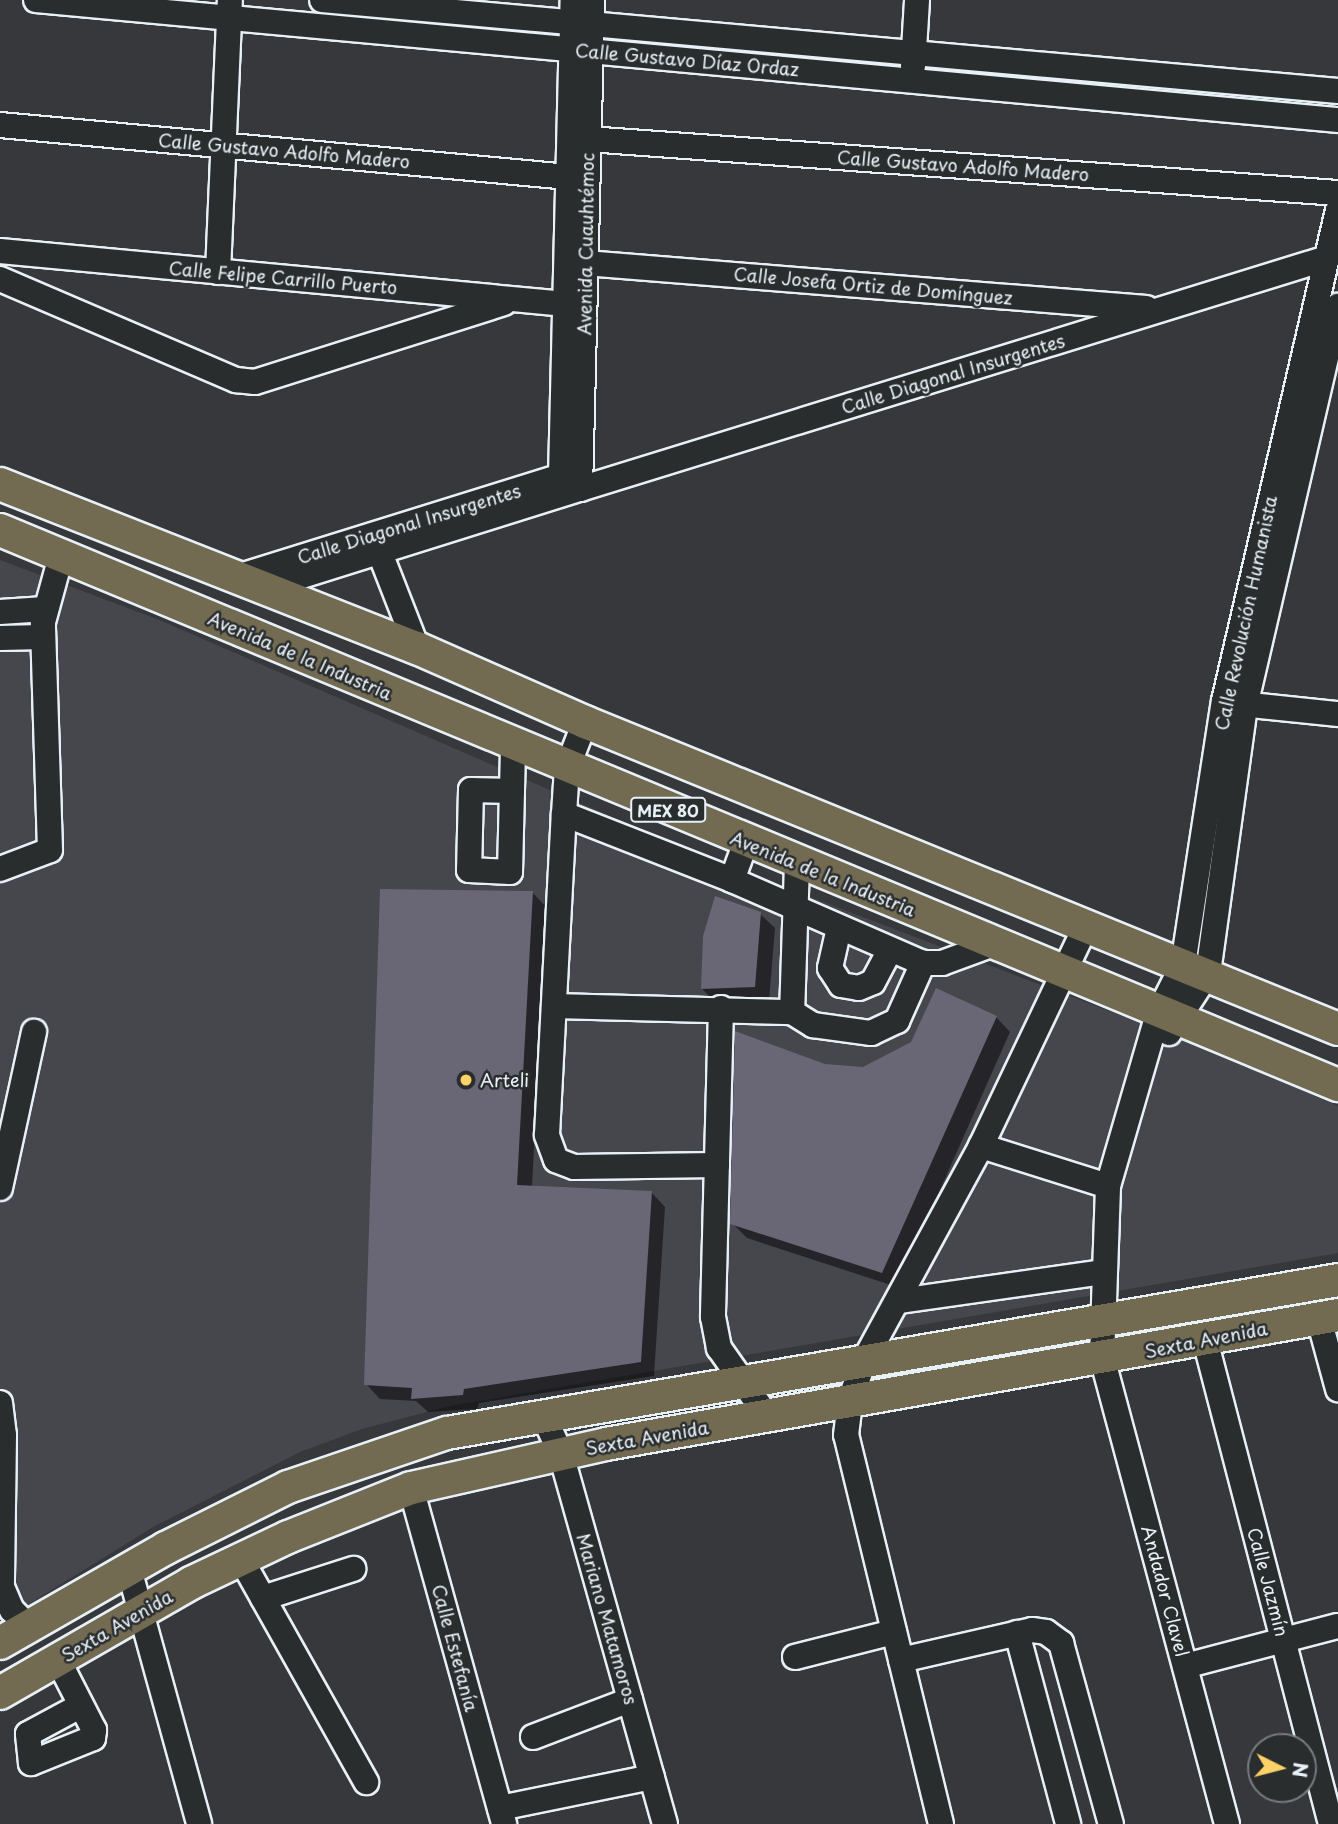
<!DOCTYPE html>
<html>
<head>
<meta charset="utf-8">
<style>
  body { margin:0 }
  #map { position:relative; width:1338px; height:1824px; overflow:hidden; background:#37383c; font-family:"Playpen Sans",sans-serif }
  div>[style] { position:absolute }
  .built>* { inset:0; background:#46464d }
  .shadow>* { inset:0; background:#0007 }
  .building>* { inset:0; background:#696675 }
  .roads { filter:drop-shadow(2px 0 #e8f1f8) drop-shadow(-2px 0 #e8f1f8) drop-shadow(0 2px #e8f1f8) drop-shadow(0 -2px #e8f1f8) }
  .minor>* { height:24px; margin:-12px; padding:0 12px; transform-origin:12px; border-radius:12px; background:#2a2d2e }
  .major>* { height:32px; margin:-16px; padding:0 16px; transform-origin:16px; border-radius:16px; background:#726b52 }
  .dots>* { width:19px; height:19px; translate:-50% -50%; box-sizing:border-box; border:4px solid #2a2d2e; border-radius:50% }
  span { translate:-50% -50%; white-space:nowrap; text-align:center; line-height:1.15; -webkit-text-stroke:5px #2a2d2e; paint-order:stroke }
  .shield-label span { padding:2px 5px; background:#2a2d2e; border:2px solid; border-radius:5px; -webkit-text-stroke-width:0 }
  .shield-label { font-size:16px; color:#e8f1f8; font-weight:700 }
  .street-label { font-size:18px; color:#e8f1f8 }
  .poi-label { font-size:18px; color:#e8f1f8 }
  .left { translate:0 -50%; text-align:left }
  .north { position:absolute; left:1247px; top:1733px; width:70px; height:70px; box-sizing:border-box; background:#2a2d2e; border:2px solid #767b7f; border-radius:50%; rotate:96deg; font-size:19px; font-weight:700; line-height:28px; text-align:center; color:#e8f1f8 }
  .north::after { content:''; display:block; margin:auto; width:24px; height:32px; background:#ffd166; clip-path:polygon(50% 0,100% 100%,50% 72%,0 100%) }
</style>
</head>
<body>
<div id="map">
  <div class="built">
    <div style="clip-path:polygon(0 560px,157px 619px,695px 853px,1190px 1042px,1338px 1106px,1338px 1253px,450px 1406px,362px 1429px,300px 1452px,153px 1527px,0 1622px)"></div>
  </div>
  <div class="shadow">
    <div style="clip-path:polygon(532px 892px,546px 907px,532px 1188px,651px 1192px,665px 1207px,654px 1376px,479px 1403px,477px 1409px,428px 1412px,416px 1401px,380px 1399px,366px 1384px)"></div>
    <div style="clip-path:polygon(760px 914px,775px 928px,769px 1001px,717px 1003px,702px 989px)"></div>
    <div style="clip-path:polygon(996px 1017px,1010px 1032px,897px 1287px,747px 1238px,732px 1223px,824px 1065px,863px 1069px,913px 1044px)"></div>
  </div>
  <div class="building">
    <div style="clip-path:polygon(380px 889px,533px 891px,517px 1185px,652px 1191px,641px 1362px,464px 1389px,463px 1395px,411px 1399px,412px 1388px,364px 1385px)"></div>
    <div style="clip-path:polygon(715px 896px,761px 912px,755px 987px,701px 989px,703px 936px)"></div>
    <div style="clip-path:polygon(936px 988px,997px 1016px,882px 1273px,730px 1224px,735px 1031px,825px 1064px,863px 1067px,911px 1042px)"></div>
  </div>
  <div class="roads">
    <div class="minor">
      <div style="left:36px;top:0;width:1308px;rotate:5.27deg"></div>
      <div style="left:322px;top:0;width:1020px;rotate:5.12deg"></div>
      <div style="left:913px;top:66px;width:66px;rotate:-86.5deg"></div>
      <div style="left:0;top:125px;width:571px;rotate:5.22deg"></div>
      <div style="left:588px;top:139px;width:752px;rotate:4.12deg"></div>
      <div style="left:0;top:251px;width:568px;rotate:5.35deg"></div>
      <div style="left:585px;top:263px;width:563px;rotate:4.59deg"></div>
      <div style="left:218px;top:272px;width:272px;rotate:-87.5deg"></div>
      <div style="left:0;top:279px;width:257px;rotate:23.2deg"></div>
      <div style="left:236px;top:380px;width:19px;rotate:6deg"></div>
      <div style="left:255px;top:382px;width:261px;rotate:-17.6deg"></div>
      <div style="left:561px;top:476px;width:23px;rotate:34deg"></div>
      <div style="left:580px;top:489px;width:782px;rotate:-17.18deg"></div>
      <div style="left:561px;top:476px;width:476px;rotate:-88.6deg"></div>
      <div style="left:380px;top:553px;width:102px;rotate:68.7deg"></div>
      <div style="left:234px;top:578px;width:343px;rotate:-17.3deg"></div>
      <div style="left:260px;top:589px;width:335px;rotate:-17.4deg"></div>
      <div style="left:580px;top:489px;width:489px;rotate:-88.6deg"></div>
      <div style="left:0;top:612px;width:45px;rotate:-3.8deg"></div>
      <div style="left:0;top:638px;width:43px;rotate:-1.3deg"></div>
      <div style="left:1231px;top:703px;width:108px;rotate:5.9deg"></div>
      <div style="left:512px;top:791px;width:41px;rotate:-178.6deg"></div>
      <div style="left:471px;top:790px;width:80px;rotate:91.4deg"></div>
      <div style="left:469px;top:870px;width:41px;rotate:2.8deg"></div>
      <div style="left:510px;top:872px;width:126px;rotate:-88.6deg"></div>
      <div style="left:564px;top:814px;width:46px;rotate:-86.3deg"></div>
      <div style="left:567px;top:768px;width:49px;rotate:-68.6deg"></div>
      <div style="left:797px;top:864px;width:148px;rotate:91.9deg"></div>
      <div style="left:792px;top:1012px;width:25px;rotate:32deg"></div>
      <div style="left:813px;top:1025px;width:59px;rotate:7.9deg"></div>
      <div style="left:871px;top:1033px;width:29px;rotate:-25deg"></div>
      <div style="left:897px;top:1021px;width:64px;rotate:-65.9deg"></div>
      <div style="left:0;top:869px;width:53px;rotate:-20.8deg"></div>
      <div style="left:50px;top:850px;width:228px;rotate:-91.8deg"></div>
      <div style="left:43px;top:622px;width:68px;rotate:-74.7deg"></div>
      <div style="left:732px;top:880px;width:40px;rotate:-69.8deg"></div>
      <div style="left:839px;top:928px;width:41px;rotate:102.7deg"></div>
      <div style="left:830px;top:968px;width:20px;rotate:57deg"></div>
      <div style="left:841px;top:985px;width:18px;rotate:9deg"></div>
      <div style="left:859px;top:988px;width:15px;rotate:-23deg"></div>
      <div style="left:873px;top:982px;width:36px;rotate:-62deg"></div>
      <div style="left:556px;top:1006px;width:236px;rotate:1.5deg"></div>
      <div style="left:721px;top:1008px;width:309px;rotate:91.5deg"></div>
      <div style="left:713px;top:1317px;width:32px;rotate:79deg"></div>
      <div style="left:719px;top:1348px;width:83px;rotate:54.8deg"></div>
      <div style="left:1169px;top:1033px;width:72px;rotate:-57deg"></div>
      <div style="left:1208px;top:973px;width:270px;rotate:-82.1deg"></div>
      <div style="left:1245px;top:706px;width:411px;rotate:-76.9deg"></div>
      <div style="left:981px;top:1146px;width:133px;rotate:17.5deg"></div>
      <div style="left:717px;top:1165px;width:143px;rotate:179.2deg"></div>
      <div style="left:574px;top:1167px;width:19px;rotate:-159deg"></div>
      <div style="left:556px;top:1160px;width:27px;rotate:-110deg"></div>
      <div style="left:547px;top:1135px;width:321px;rotate:-87deg"></div>
      <div style="left:564px;top:814px;width:180px;rotate:21.4deg"></div>
      <div style="left:732px;top:880px;width:208px;rotate:23.5deg"></div>
      <div style="left:923px;top:963px;width:19px"></div>
      <div style="left:942px;top:963px;width:55px;rotate:-20.1deg"></div>
      <div style="left:0;top:1188px;width:160px;rotate:-77.7deg"></div>
      <div style="left:900px;top:1301px;width:205px;rotate:-8.1deg"></div>
      <div style="left:1319px;top:1319px;width:73px;rotate:74.8deg"></div>
      <div style="left:1205px;top:1340px;width:500px;rotate:75.41deg"></div>
      <div style="left:0;top:1403px;width:32px;rotate:83deg"></div>
      <div style="left:4px;top:1435px;width:152px;rotate:90.8deg"></div>
      <div style="left:2px;top:1587px;width:25px;rotate:67deg"></div>
      <div style="left:12px;top:1610px;width:23px;rotate:45deg"></div>
      <div style="left:544px;top:1417px;width:41px;rotate:65.3deg"></div>
      <div style="left:561px;top:1454px;width:384px;rotate:74.3deg"></div>
      <div style="left:411px;top:1488px;width:349px;rotate:74.5deg"></div>
      <div style="left:241px;top:1559px;width:256px;rotate:60.7deg"></div>
      <div style="left:129px;top:1569px;width:264px;rotate:74.6deg"></div>
      <div style="left:263px;top:1598px;width:95px;rotate:-17.9deg"></div>
      <div style="left:1017px;top:1633px;width:198px;rotate:75deg"></div>
      <div style="left:795px;top:1657px;width:102px;rotate:-14.2deg"></div>
      <div style="left:58px;top:1660px;width:79px;rotate:62.8deg"></div>
      <div style="left:94px;top:1730px;width:8px;rotate:97deg"></div>
      <div style="left:93px;top:1738px;width:67px;rotate:158deg"></div>
      <div style="left:31px;top:1763px;width:29px;rotate:-96deg"></div>
      <div style="left:28px;top:1734px;width:59px;rotate:-28.3deg"></div>
      <div style="left:901px;top:1660px;width:134px;rotate:-12.9deg"></div>
      <div style="left:1032px;top:1630px;width:14px;rotate:8deg"></div>
      <div style="left:1046px;top:1632px;width:19px;rotate:36deg"></div>
      <div style="left:1061px;top:1643px;width:188px;rotate:74.6deg"></div>
      <div style="left:1185px;top:1666px;width:158px;rotate:-14.7deg"></div>
      <div style="left:533px;top:1737px;width:104px;rotate:-20.9deg"></div>
      <div style="left:500px;top:1808px;width:155px;rotate:-11.5deg"></div>
      <div style="left:941px;top:1824px;width:400px;rotate:-103.7deg"></div>
      <div style="left:846px;top:1435px;width:35px;rotate:-83deg"></div>
      <div style="left:850px;top:1400px;width:41px;rotate:-70.3deg"></div>
      <div style="left:864px;top:1361px;width:245px;rotate:-61.4deg"></div>
      <div style="left:981px;top:1146px;width:244px;rotate:-64.5deg"></div>
      <div style="left:1227px;top:1824px;width:482px;rotate:-105deg"></div>
      <div style="left:1102px;top:1359px;width:173px;rotate:-88deg"></div>
      <div style="left:1108px;top:1186px;width:179px;rotate:-73.8deg"></div>
      <div style="left:1158px;top:1014px;width:55px;rotate:-63deg"></div>
      <div style="left:1183px;top:965px;width:267px;rotate:-81.2deg"></div>
      <div style="left:1224px;top:701px;width:504px;rotate:-76.93deg"></div>
    </div>
    <div class="major">
      <div style="left:0;top:484px;width:448px;rotate:21.5deg"></div>
      <div style="left:417px;top:648px;width:184px;rotate:23.8deg"></div>
      <div style="left:585px;top:722px;width:813px;rotate:22.18deg"></div>
      <div style="left:0;top:530px;width:1449px;rotate:22.53deg"></div>
      <div style="left:0;top:1643px;width:191px;rotate:-29.8deg"></div>
      <div style="left:166px;top:1548px;width:136px;rotate:-26.6deg"></div>
      <div style="left:288px;top:1487px;width:168px;rotate:-18.8deg"></div>
      <div style="left:447px;top:1433px;width:904px;rotate:-9.74deg"></div>
      <div style="left:0;top:1693px;width:220px;rotate:-29.9deg"></div>
      <div style="left:191px;top:1583px;width:107px;rotate:-25.4deg"></div>
      <div style="left:288px;top:1537px;width:132px;rotate:-21.7deg"></div>
      <div style="left:411px;top:1488px;width:200px;rotate:-12.7deg"></div>
      <div style="left:606px;top:1444px;width:743px;rotate:-9.99deg"></div>
    </div>
  </div>
  <div class="dots">
    <div style="left:466px;top:1080px;background:#ffd166"></div>
  </div>
  <div class="shield-label">
    <span style="left:668px;top:810px">MEX 80</span>
  </div>
  <div class="street-label">
    <span style="left:687px;top:60px;rotate:5deg">Calle Gustavo Díaz Ordaz</span>
    <span style="left:284px;top:151px;rotate:5deg">Calle Gustavo Adolfo Madero</span>
    <span style="left:963px;top:166px;rotate:4deg">Calle Gustavo Adolfo Madero</span>
    <span style="left:586px;top:244px;rotate:-89deg">Avenida Cuauhtémoc</span>
    <span style="left:283px;top:278px;rotate:5deg">Calle Felipe Carrillo Puerto</span>
    <span style="left:873px;top:286px;rotate:5deg">Calle Josefa Ortiz de Domínguez</span>
    <span style="left:953px;top:374px;rotate:-17deg">Calle Diagonal Insurgentes</span>
    <span style="left:409px;top:524px;rotate:-17deg">Calle Diagonal Insurgentes</span>
    <span style="left:1246px;top:613px;rotate:-78deg">Calle Revolución Humanista</span>
    <span style="left:300px;top:656px;rotate:23deg">Avenida de la Industria</span>
    <span style="left:823px;top:874px;rotate:22deg">Avenida de la Industria</span>
    <span style="left:1206px;top:1340px;rotate:-11deg">Sexta Avenida</span>
    <span style="left:647px;top:1438px;rotate:-10deg">Sexta Avenida</span>
    <span style="left:1268px;top:1582px;rotate:75deg">Calle Jazmín</span>
    <span style="left:1165px;top:1591px;rotate:75deg">Andador Clavel</span>
    <span style="left:607px;top:1619px;rotate:74deg">Mariano Matamoros</span>
    <span style="left:117px;top:1626px;rotate:-30deg">Sexta Avenida</span>
    <span style="left:455px;top:1648px;rotate:75deg">Calle Estefanía</span>
  </div>
  <div class="poi-label">
    <span class="left" style="left:480px;top:1080px">Arteli</span>
  </div>
  <div class="north">N</div>
</div>
</body>
</html>
